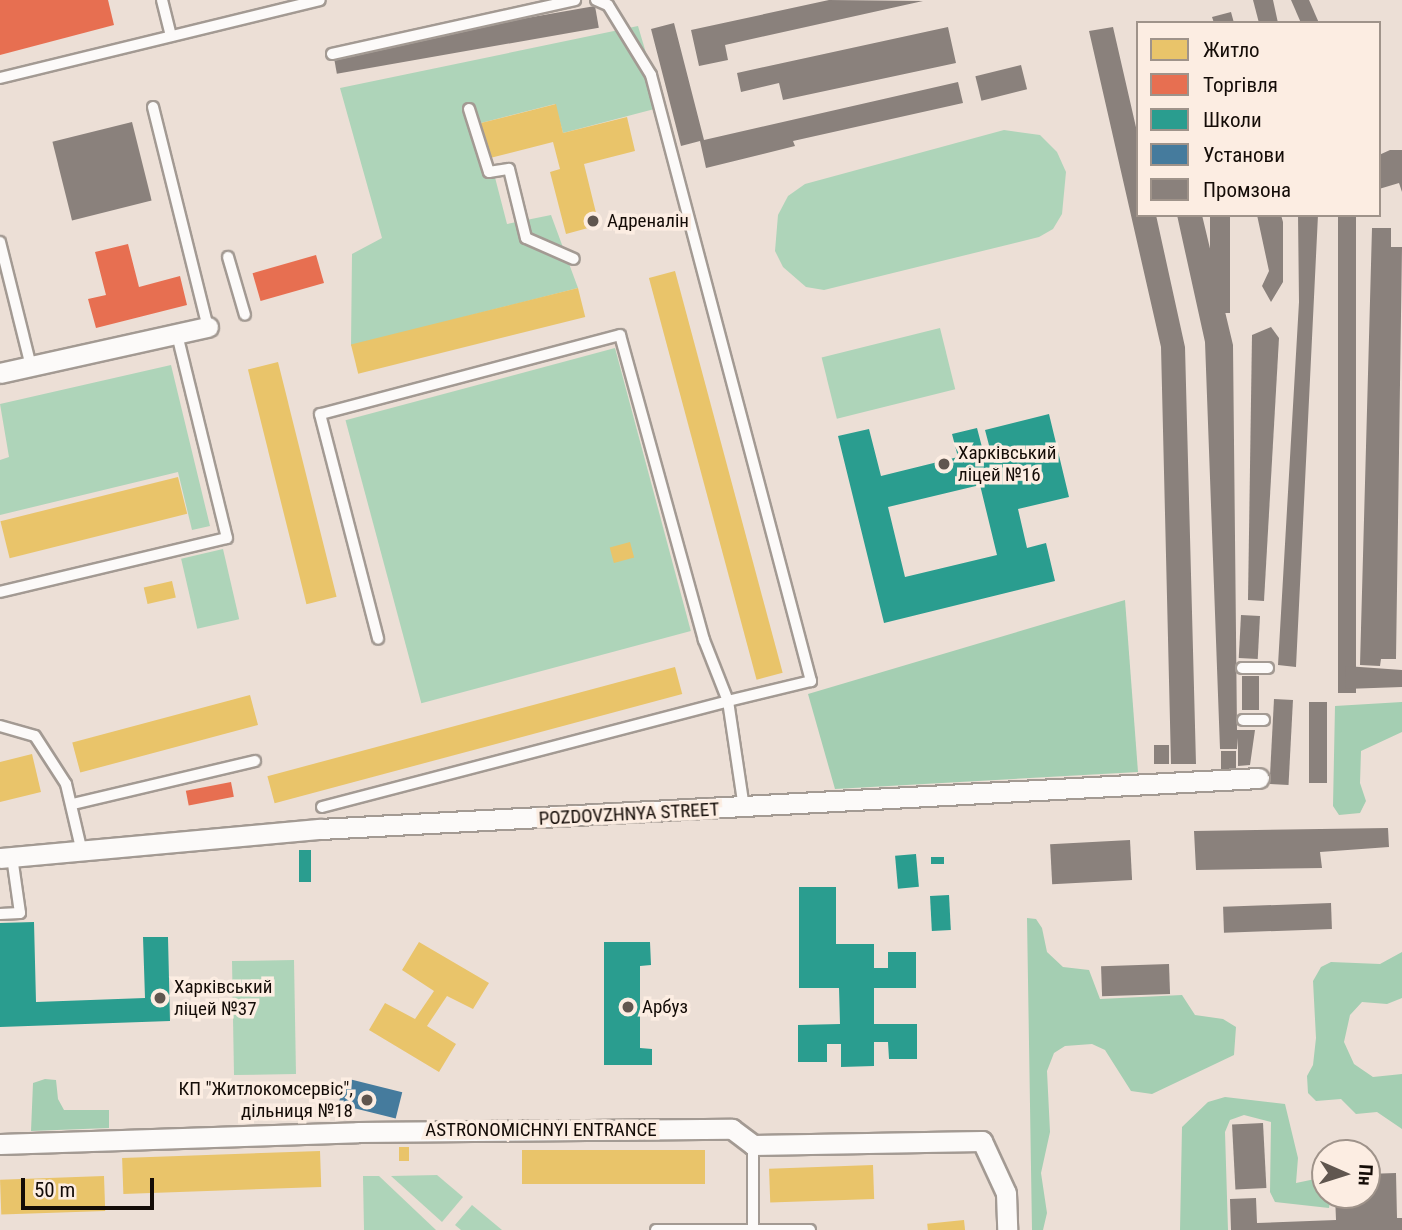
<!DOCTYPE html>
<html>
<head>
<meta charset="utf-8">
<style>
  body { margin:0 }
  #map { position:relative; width:1402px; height:1230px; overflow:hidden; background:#ecdfd6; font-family:"Roboto Condensed",sans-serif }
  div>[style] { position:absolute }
  .green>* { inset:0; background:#aed4b9; transform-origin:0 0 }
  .forest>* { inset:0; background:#a4ceb2 }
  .homes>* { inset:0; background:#e9c46a; transform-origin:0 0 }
  .shops>* { inset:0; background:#e76f51; transform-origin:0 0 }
  .schools>* { inset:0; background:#2a9d8f; transform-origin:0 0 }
  .public>* { inset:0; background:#457b9d; transform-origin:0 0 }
  .industry>* { inset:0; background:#8a817c; transform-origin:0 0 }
  .roads { filter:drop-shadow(2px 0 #a39a93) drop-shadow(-2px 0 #a39a93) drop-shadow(0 2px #a39a93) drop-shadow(0 -2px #a39a93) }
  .service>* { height:10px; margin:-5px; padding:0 5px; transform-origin:5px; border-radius:5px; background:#fcfaf9 }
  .minor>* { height:19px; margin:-9.5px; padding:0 9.5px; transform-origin:9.5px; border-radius:9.5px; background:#fcfaf9 }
  .dots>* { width:19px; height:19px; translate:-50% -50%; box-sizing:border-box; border:4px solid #fcede2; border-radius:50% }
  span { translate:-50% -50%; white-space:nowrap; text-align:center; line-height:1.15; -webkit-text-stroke:7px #fcede2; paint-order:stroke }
  .poi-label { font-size:19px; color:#140c07 }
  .left { translate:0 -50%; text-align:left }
  .right { translate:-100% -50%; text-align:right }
  .street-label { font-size:19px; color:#140c07 }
  .legend { position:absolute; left:1136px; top:21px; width:245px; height:196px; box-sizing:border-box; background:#fcede2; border:2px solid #9f938a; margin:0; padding:9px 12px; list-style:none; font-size:21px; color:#140c07 }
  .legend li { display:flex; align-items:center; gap:14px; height:35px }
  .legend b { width:35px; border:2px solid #9f938a }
  .north { position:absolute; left:1311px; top:1139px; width:70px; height:70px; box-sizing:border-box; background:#fcede2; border:2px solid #9f938a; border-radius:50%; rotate:93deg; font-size:19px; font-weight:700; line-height:28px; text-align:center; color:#140c07 }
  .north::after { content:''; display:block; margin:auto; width:24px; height:32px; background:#60564f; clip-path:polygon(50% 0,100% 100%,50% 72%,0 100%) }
  .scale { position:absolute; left:21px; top:1178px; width:133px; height:32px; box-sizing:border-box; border:4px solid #140c07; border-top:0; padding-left:9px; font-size:21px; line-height:24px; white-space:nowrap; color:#140c07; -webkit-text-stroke:5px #fcede2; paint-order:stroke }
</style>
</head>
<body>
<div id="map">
  <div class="green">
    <div style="clip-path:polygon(638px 26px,662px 107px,563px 133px,555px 104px,481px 123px,507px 224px,551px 215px,578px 288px,351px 346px,352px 254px,382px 238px,340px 88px)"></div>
    <div style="clip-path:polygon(1004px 130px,1040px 135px,1057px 152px,1066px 172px,1062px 214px,1053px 229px,1039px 237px,824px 290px,806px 287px,783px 267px,775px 251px,778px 215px,788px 196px,805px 184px)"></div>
    <div style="left:940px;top:328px;width:63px;height:122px;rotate:76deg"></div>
    <div style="left:615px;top:348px;width:293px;height:279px;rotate:75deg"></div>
    <div style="clip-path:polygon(171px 365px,210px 526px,192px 530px,178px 472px,0 515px,0 460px,9px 457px,0 404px)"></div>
    <div style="left:223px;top:549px;width:72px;height:43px;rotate:77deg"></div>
    <div style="left:294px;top:960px;width:114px;height:62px;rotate:89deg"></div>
    <div style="clip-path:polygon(437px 1175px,463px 1197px,442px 1222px,391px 1176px)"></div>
    <div style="clip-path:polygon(363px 1176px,379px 1176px,436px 1230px,364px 1230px)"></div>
    <div style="clip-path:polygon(472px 1205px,502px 1230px,461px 1230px,455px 1225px)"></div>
  </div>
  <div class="forest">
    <div style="clip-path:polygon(1125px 600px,1138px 772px,835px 789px,808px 694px)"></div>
    <div style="clip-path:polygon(1402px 702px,1402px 732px,1361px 751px,1360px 783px,1366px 801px,1360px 813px,1339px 815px,1333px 806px,1335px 706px)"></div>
    <div style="clip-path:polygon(1027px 918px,1036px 919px,1042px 928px,1047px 952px,1063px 967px,1089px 970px,1100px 999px,1182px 995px,1195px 1015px,1223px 1019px,1236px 1027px,1234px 1055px,1152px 1094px,1131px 1091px,1105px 1050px,1092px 1044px,1065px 1046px,1054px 1053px,1047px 1071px,1050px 1132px,1041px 1173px,1047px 1213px,1043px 1230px,1032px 1230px)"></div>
    <div style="clip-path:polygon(1402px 952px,1402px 998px,1387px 1004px,1362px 1002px,1350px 1015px,1344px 1042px,1354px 1064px,1373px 1077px,1402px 1074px,1402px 1129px,1377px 1112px,1356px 1114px,1341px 1099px,1316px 1101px,1308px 1093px,1307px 1076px,1313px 1065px,1316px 1038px,1313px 981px,1321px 967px,1331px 962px,1380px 964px)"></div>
    <div style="clip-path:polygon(45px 1079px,56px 1080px,58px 1099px,64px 1110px,109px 1110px,109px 1128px,31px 1131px,33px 1083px)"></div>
    <div style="clip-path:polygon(1225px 1097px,1285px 1104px,1298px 1158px,1296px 1183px,1320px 1178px,1325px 1181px,1325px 1195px,1331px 1195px,1329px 1208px,1275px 1202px,1270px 1192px,1271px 1122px,1244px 1115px,1230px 1120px,1225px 1132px,1228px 1230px,1180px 1230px,1182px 1127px,1208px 1102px)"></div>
  </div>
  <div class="homes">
    <div style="clip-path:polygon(556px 104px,563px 133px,627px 117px,635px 151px,584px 164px,599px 225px,566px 234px,550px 172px,560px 169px,553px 142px,490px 158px,481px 123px)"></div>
    <div style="left:675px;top:271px;width:416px;height:27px;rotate:75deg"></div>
    <div style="left:578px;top:288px;width:30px;height:234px;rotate:76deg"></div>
    <div style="left:278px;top:362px;width:242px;height:31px;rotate:76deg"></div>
    <div style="left:178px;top:477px;width:38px;height:183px;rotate:76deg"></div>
    <div style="left:630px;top:542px;width:16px;height:21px;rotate:75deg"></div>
    <div style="left:172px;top:581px;width:17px;height:29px;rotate:77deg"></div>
    <div style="left:675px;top:667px;width:28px;height:422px;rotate:75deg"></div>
    <div style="left:250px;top:695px;width:31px;height:184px;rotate:75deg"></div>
    <div style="clip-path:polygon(32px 754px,41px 792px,0 802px,0 762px)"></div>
    <div style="clip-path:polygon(419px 942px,489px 983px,473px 1009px,447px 996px,427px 1026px,456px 1044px,439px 1072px,369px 1030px,385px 1003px,415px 1019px,434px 991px,402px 970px)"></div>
    <div style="left:399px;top:1147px;width:10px;height:14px"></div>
    <div style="left:705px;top:1150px;width:34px;height:183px;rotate:90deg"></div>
    <div style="left:320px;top:1151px;width:36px;height:198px;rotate:88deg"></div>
    <div style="left:873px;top:1165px;width:34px;height:104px;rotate:88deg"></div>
    <div style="left:104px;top:1176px;width:35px;height:104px;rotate:88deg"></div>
    <div style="left:964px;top:1220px;width:10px;height:37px;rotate:84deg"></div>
  </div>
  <div class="shops">
    <div style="clip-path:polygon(0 0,108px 0,114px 25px,0 55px)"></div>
    <div style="clip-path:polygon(128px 244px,139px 287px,180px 276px,187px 305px,96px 328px,88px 299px,106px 295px,95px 252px)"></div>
    <div style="left:316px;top:255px;width:29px;height:66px;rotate:74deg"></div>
    <div style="left:231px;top:782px;width:15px;height:46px;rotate:79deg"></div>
  </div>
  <div class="schools">
    <div style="clip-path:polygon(evenodd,1049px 414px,1069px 497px,1018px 509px,1027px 548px,1046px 543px,1055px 581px,884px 623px,838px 436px,869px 429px,881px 476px,958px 457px,952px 434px,977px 428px,983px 451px,990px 449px,985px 430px,1049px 414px,980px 485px,997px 555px,905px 577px,888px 507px,980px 485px)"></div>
    <div style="left:299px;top:850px;width:12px;height:32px"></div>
    <div style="left:916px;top:854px;width:33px;height:21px;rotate:85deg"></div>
    <div style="left:931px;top:857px;width:13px;height:7px"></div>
    <div style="clip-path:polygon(799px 887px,836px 887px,836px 944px,874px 944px,874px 968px,888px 968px,888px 952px,916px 952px,916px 988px,874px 988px,874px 1024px,917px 1024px,917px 1059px,889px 1059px,888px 1042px,874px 1042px,874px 1066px,841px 1067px,841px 1044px,827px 1044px,827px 1062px,798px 1062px,798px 1025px,840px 1024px,839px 988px,799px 988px)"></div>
    <div style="left:949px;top:895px;width:35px;height:19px;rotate:87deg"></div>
    <div style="clip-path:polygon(34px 922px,36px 1002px,145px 998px,143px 937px,168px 937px,170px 1021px,0 1027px,0 923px)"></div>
    <div style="clip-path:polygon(604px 942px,650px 942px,651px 965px,640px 966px,640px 1048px,652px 1049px,652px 1065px,604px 1065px)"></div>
  </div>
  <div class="public">
    <div style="left:345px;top:1078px;width:59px;height:27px;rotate:14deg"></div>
  </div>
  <div class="industry">
    <div style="clip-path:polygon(829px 0,923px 1px,725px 45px,728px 60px,699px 66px,691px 30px)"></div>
    <div style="clip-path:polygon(1253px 0,1273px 0,1278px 23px,1259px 23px)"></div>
    <div style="clip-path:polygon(1291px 0,1309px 0,1319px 23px,1301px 23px)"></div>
    <div style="left:595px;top:6px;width:22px;height:266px;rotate:80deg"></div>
    <div style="clip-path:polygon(1231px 12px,1234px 23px,1214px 23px,1212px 17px)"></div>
    <div style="clip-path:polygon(674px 23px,704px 140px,958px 82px,963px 103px,793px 141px,795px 146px,706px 168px,700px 141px,681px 146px,651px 29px)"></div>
    <div style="clip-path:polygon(948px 27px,956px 63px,783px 100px,779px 83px,741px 92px,737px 73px)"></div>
    <div style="clip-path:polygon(1113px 27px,1138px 136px,1138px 215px,1156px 215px,1185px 347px,1196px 764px,1171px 764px,1161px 347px,1089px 31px)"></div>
    <div style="left:1021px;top:65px;width:25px;height:47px;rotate:76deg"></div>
    <div style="left:132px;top:122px;width:81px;height:82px;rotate:76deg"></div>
    <div style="clip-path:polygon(1390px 150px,1402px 150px,1402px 192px,1399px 183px,1379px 189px,1379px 155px)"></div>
    <div style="clip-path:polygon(1177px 215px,1202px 215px,1233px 345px,1237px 730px,1255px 730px,1250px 765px,1238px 766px,1238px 738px,1237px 749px,1220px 749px,1205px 342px)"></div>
    <div style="left:1210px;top:215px;width:20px;height:98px"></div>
    <div style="clip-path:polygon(1257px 215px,1281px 215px,1283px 222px,1283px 282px,1271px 302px,1262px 286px,1269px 271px)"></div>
    <div style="clip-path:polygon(1298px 215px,1318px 215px,1296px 667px,1278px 665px,1299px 302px)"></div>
    <div style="left:1338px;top:215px;width:18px;height:478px"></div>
    <div style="clip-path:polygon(1372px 228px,1391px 228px,1391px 247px,1402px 247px,1396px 659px,1381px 659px,1380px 666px,1360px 665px)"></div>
    <div style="clip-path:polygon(1271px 327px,1279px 338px,1264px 601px,1248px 600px,1252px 335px)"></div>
    <div style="left:1241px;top:615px;width:19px;height:43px;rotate:3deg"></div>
    <div style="clip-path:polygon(1346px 666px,1402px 670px,1402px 687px,1345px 689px)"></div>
    <div style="left:1242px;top:676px;width:17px;height:34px"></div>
    <div style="left:1274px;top:699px;width:19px;height:85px;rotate:3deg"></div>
    <div style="left:1309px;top:702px;width:18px;height:81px"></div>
    <div style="left:1169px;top:745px;width:19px;height:15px;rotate:90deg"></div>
    <div style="left:1221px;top:751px;width:15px;height:20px"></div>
    <div style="clip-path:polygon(1388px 828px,1389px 847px,1320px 852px,1322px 868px,1196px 870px,1194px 831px)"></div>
    <div style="left:1130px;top:840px;width:40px;height:80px;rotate:87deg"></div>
    <div style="left:1331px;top:903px;width:26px;height:108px;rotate:88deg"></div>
    <div style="left:1169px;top:964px;width:30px;height:68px;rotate:88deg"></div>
    <div style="left:1263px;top:1123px;width:65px;height:31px;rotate:87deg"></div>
    <div style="clip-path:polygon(1396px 1173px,1397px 1218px,1402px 1218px,1402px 1230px,1231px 1230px,1230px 1199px,1256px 1198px,1257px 1223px,1336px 1220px,1335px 1195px,1367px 1195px,1367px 1174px)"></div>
  </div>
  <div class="roads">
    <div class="service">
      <div style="left:162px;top:0;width:37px;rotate:76deg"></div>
      <div style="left:596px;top:0;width:13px;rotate:23deg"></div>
      <div style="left:608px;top:5px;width:82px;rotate:58.4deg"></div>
      <div style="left:651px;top:75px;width:627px;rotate:75.21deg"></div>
      <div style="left:811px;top:681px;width:85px;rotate:166.5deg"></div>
      <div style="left:728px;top:701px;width:108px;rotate:81.5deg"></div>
      <div style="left:332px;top:54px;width:249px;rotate:-12.5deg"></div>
      <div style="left:0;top:78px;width:329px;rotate:-13.7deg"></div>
      <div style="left:153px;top:107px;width:227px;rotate:76deg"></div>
      <div style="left:469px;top:109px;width:66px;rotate:72.4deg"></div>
      <div style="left:489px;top:172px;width:20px;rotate:-9deg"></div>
      <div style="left:509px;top:169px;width:71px;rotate:76.2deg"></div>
      <div style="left:526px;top:238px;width:52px;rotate:23.6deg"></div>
      <div style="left:0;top:242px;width:128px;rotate:76deg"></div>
      <div style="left:228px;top:257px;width:60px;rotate:73.7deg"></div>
      <div style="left:0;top:592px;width:233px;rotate:-13.4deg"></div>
      <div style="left:227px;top:538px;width:210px;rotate:-103.8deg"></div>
      <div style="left:1242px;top:668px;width:26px"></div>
      <div style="left:1243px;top:720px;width:21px"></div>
      <div style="left:0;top:726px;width:36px;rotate:16deg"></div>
      <div style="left:35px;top:736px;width:57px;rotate:57.1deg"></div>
      <div style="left:66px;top:784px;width:70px;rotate:76.8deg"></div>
      <div style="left:73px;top:804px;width:187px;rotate:-13.3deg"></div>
      <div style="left:322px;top:807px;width:420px;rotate:-14.6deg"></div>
      <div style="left:728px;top:701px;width:66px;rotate:-111.5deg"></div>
      <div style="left:704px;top:640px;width:316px;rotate:-105.4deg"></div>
      <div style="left:620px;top:335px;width:310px;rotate:165.2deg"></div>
      <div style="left:320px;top:414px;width:232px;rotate:75.5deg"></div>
      <div style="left:0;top:914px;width:20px;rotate:-3deg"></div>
      <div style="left:20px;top:913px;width:57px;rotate:-98.1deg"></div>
      <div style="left:753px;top:1145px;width:84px;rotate:90deg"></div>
      <div style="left:656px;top:1230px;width:154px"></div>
    </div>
    <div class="minor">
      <div style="left:0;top:373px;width:213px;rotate:-12.5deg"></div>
      <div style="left:0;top:858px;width:321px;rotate:-5.2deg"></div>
      <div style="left:320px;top:829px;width:940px;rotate:-3.11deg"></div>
      <div style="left:0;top:1144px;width:358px;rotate:-1.9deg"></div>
      <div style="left:358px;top:1132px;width:374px;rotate:-0.5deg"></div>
      <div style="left:732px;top:1129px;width:26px;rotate:37deg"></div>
      <div style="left:753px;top:1145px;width:229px;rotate:-1deg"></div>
      <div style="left:982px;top:1141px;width:57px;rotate:65.2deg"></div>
      <div style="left:1006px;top:1193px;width:37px;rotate:88deg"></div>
    </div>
  </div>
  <div class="dots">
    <div style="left:593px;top:221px;background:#60564f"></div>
    <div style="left:944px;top:464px;background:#60564f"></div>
    <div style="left:160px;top:998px;background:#60564f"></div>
    <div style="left:628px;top:1007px;background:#60564f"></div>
    <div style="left:367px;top:1100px;background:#60564f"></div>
  </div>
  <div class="poi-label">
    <span class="left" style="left:607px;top:221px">Адреналін</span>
    <span class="left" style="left:958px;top:464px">Харківський<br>ліцей №16</span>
    <span class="left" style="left:174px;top:998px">Харківський<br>ліцей №37</span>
    <span class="left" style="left:642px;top:1007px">Арбуз</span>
    <span class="right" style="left:353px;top:1100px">КП "Житлокомсервіс",<br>дільниця №18</span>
  </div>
  <div class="street-label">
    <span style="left:629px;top:814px;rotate:-3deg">POZDOVZHNYA STREET</span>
    <span style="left:541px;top:1130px">ASTRONOMICHNYI ENTRANCE</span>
  </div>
  <ul class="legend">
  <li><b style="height:19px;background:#e9c46a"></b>Житло</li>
  <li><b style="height:19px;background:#e76f51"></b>Торгівля</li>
  <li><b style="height:19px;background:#2a9d8f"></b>Школи</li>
  <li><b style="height:19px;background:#457b9d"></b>Установи</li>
  <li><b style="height:19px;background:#8a817c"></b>Промзона</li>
  </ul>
  <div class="north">Пн</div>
  <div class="scale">50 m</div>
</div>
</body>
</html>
